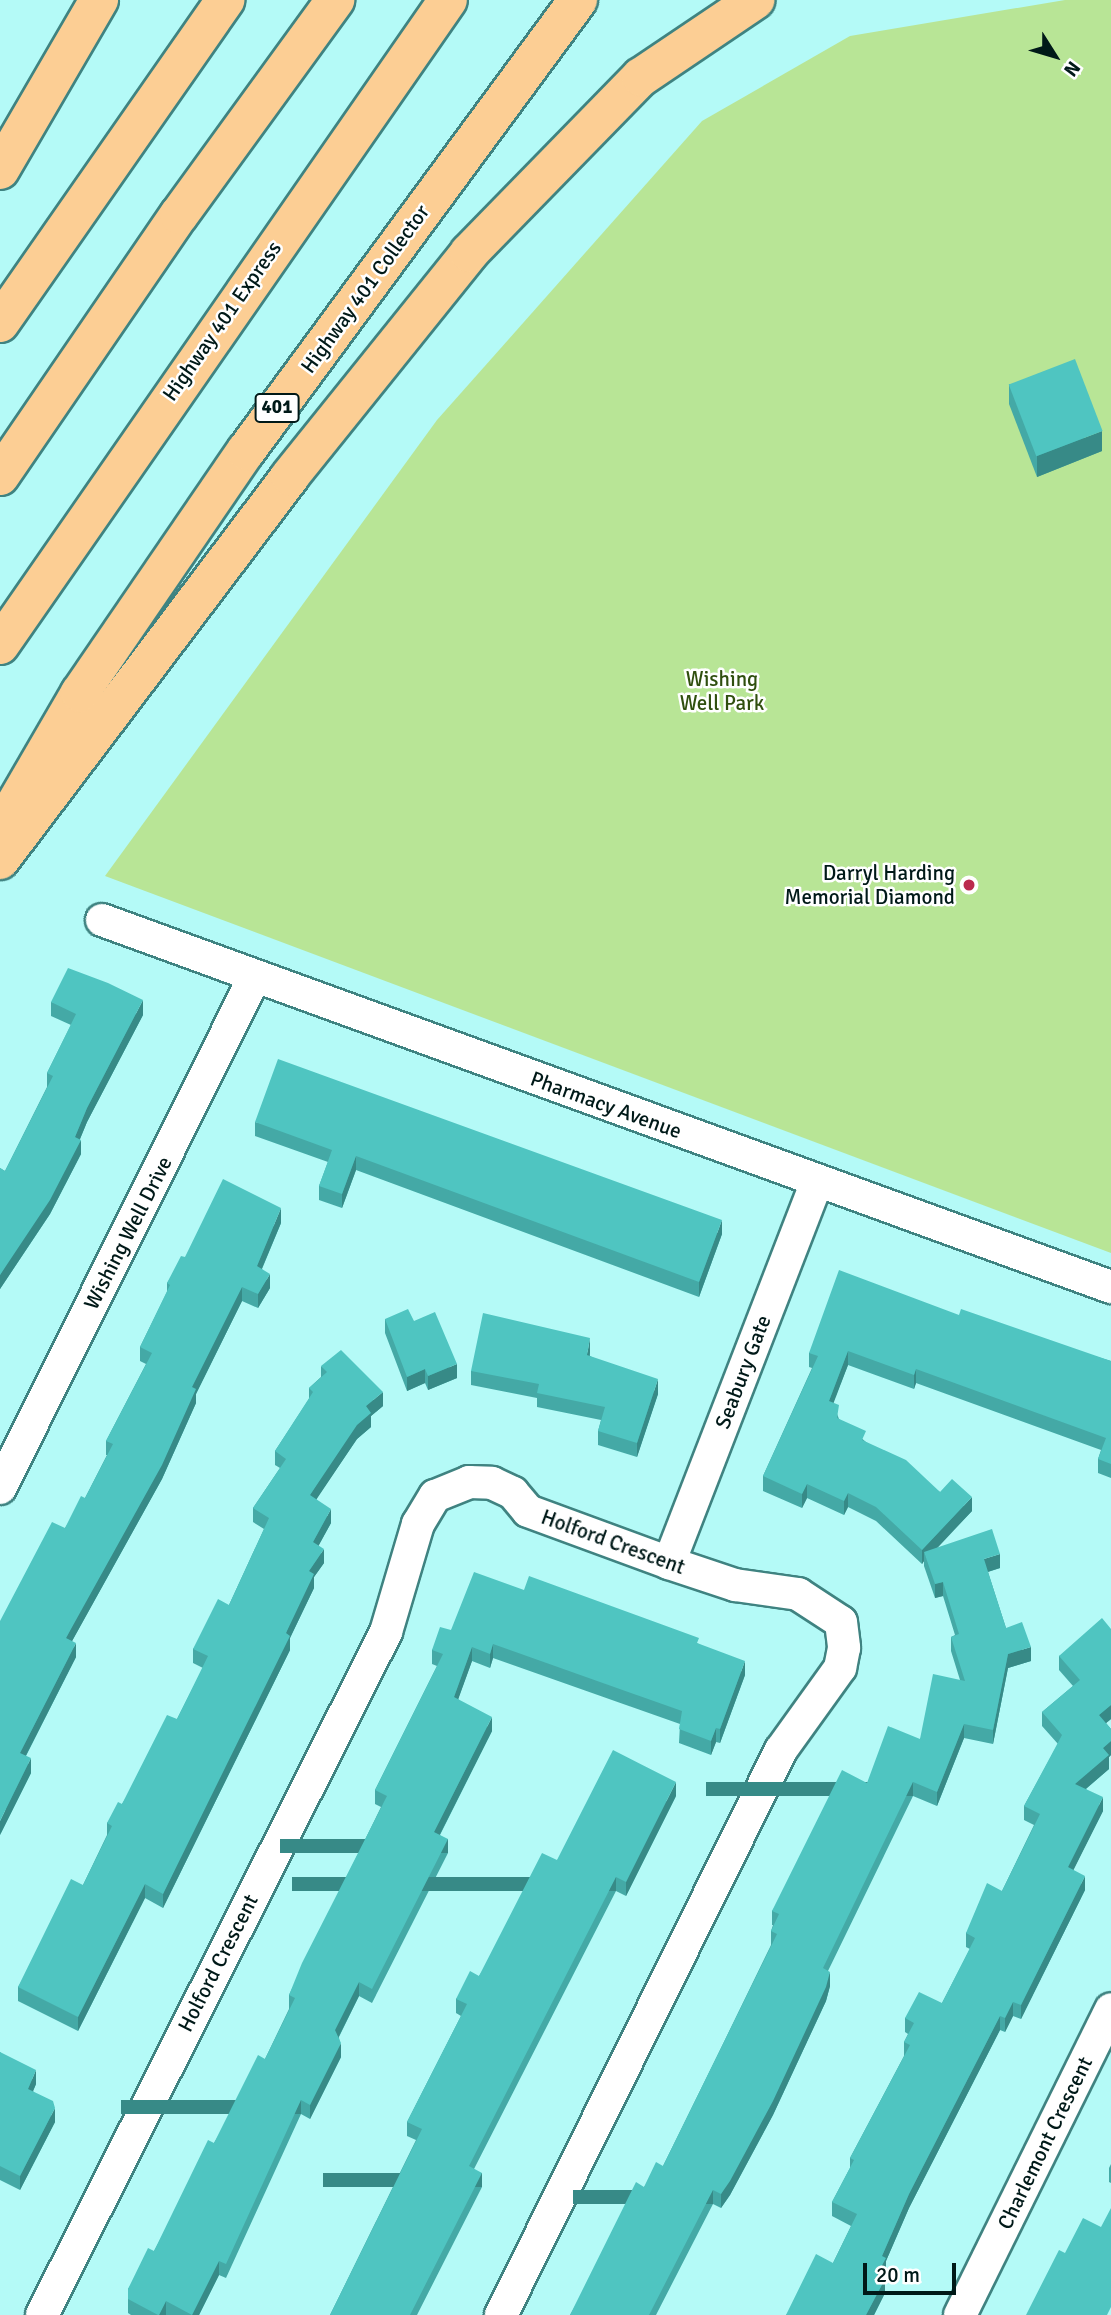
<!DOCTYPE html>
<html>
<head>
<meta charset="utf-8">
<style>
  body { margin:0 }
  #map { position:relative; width:1111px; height:2315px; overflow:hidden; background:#b4faf7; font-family:Signika,sans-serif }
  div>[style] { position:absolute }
  .green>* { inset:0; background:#b8e596 }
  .roads { filter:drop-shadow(2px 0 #3f8381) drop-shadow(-2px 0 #3f8381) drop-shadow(0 2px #3f8381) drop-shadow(0 -2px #3f8381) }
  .minor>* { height:32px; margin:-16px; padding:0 16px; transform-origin:16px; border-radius:16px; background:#fff }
  .highway>* { height:38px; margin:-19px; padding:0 19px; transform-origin:19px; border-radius:19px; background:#fcce94 }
  .wall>* { inset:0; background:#44a9a6 }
  .shaded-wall>* { inset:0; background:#378a87; transform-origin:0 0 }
  .building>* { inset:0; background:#4fc5c1; transform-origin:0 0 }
  .dots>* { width:19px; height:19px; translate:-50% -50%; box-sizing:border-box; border:4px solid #fff; border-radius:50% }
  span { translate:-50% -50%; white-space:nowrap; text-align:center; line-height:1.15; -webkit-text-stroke:5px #fff; paint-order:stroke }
  .shield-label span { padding:2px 5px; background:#fff; border:2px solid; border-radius:5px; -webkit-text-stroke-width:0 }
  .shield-label { font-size:19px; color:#001918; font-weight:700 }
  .street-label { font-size:21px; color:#001918 }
  .park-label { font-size:21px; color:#304f0f }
  .poi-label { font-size:21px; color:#001918 }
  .right { translate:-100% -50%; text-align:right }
  .north { position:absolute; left:1020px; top:21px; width:70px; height:70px; -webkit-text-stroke:5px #fff; paint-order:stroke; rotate:127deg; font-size:19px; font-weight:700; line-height:28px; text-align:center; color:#001918 }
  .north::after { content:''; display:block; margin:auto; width:24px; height:32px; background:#001918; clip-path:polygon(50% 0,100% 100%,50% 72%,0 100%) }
  .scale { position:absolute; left:863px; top:2263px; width:93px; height:32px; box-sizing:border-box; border:4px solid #001918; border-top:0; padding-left:9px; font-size:21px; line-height:24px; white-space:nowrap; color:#001918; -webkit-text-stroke:5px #fff; paint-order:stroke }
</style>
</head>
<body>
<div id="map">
  <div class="green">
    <div style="clip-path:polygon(1065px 0,1111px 0,1111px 1253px,105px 876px,437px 420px,702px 121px,850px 36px)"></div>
  </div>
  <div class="roads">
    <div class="minor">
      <div style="left:102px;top:920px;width:1074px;rotate:19.99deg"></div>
      <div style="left:0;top:1488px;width:570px;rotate:-63.52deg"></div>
      <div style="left:669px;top:1563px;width:410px;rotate:-68.8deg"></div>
      <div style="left:42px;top:2315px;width:765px;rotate:-63.27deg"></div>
      <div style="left:386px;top:1632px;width:113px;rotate:-73.5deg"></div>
      <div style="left:418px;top:1524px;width:33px;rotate:-59deg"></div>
      <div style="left:435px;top:1496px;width:37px;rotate:-22deg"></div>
      <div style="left:469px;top:1482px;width:23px;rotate:2deg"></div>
      <div style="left:492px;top:1483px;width:23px;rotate:25deg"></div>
      <div style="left:513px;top:1493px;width:23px;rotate:50deg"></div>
      <div style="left:528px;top:1511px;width:150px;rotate:20.2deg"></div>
      <div style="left:669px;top:1563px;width:70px;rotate:18.4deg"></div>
      <div style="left:735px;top:1585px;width:64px;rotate:8.1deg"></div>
      <div style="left:798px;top:1594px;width:51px;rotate:33.1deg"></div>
      <div style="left:841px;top:1622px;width:26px;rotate:83deg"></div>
      <div style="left:844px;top:1648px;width:20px;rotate:101deg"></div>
      <div style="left:840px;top:1668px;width:101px;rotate:125.7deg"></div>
      <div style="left:781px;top:1750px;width:631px;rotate:116.36deg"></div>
      <div style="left:960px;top:2315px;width:341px;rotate:-63.7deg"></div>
    </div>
    <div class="highway">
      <div style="left:0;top:170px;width:197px;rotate:-59.8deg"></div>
      <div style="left:0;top:323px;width:394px;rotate:-55.1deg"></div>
      <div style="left:0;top:476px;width:316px;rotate:-55.6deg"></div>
      <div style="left:179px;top:215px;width:266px;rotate:-54deg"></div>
      <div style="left:0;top:645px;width:785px;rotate:-55.22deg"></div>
      <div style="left:6px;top:820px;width:147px;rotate:-59.8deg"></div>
      <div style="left:80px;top:693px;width:293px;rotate:-55.6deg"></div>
      <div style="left:246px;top:451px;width:560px;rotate:-53.64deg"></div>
      <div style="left:0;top:860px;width:481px;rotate:-52.9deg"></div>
      <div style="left:290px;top:476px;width:286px;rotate:-51.2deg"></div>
      <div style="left:469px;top:253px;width:246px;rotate:-45.7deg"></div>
      <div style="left:641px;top:77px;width:138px;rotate:-34deg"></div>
    </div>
  </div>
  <div class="wall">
    <div style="clip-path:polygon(1009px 384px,1102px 451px,1037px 477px,1009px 404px)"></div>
    <div style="clip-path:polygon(51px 1002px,143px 1015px,87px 1122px,80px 1139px,81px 1154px,50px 1214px,0 1289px,0 1168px,5px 1171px,47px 1087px,47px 1073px,71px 1025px,51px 1016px)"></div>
    <div style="clip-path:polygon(255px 1122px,722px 1234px,699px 1297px,356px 1170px,342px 1208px,319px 1200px,319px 1186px,328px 1162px,255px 1136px)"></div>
    <div style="clip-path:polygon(281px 1223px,262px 1269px,270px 1288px,258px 1308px,242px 1301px,196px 1394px,196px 1403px,162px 1479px,72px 1641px,76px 1657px,26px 1756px,31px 1773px,0 1835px,65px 1528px,85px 1498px,107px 1455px,106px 1455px,106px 1441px,146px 1364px,140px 1361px,140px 1347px,167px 1292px,167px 1283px,185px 1257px)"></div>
    <div style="clip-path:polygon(959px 1315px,1111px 1361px,1111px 1478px,1098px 1473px,1098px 1459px,1101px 1450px,916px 1383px,914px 1389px,848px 1365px,833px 1403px,839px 1419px,866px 1442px,940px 1492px,972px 1511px,936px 1548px,1000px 1568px,988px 1572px,1006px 1628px,1031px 1661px,1008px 1668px,993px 1744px,964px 1738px,937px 1806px,913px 1796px,828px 1971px,830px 1986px,826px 2001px,773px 2115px,730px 2195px,721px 2208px,713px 2204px,656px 2315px,570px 2315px,644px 2187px,663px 2166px,719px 2052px,771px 1945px,771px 1931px,773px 1925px,772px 1925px,772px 1911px,867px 1783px,920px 1739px,960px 1680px,951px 1651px,951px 1637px,955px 1635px,943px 1596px,935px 1598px,924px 1566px,924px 1561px,922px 1564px,876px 1521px,848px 1507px,844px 1515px,807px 1498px,802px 1508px,763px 1491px,763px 1476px,812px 1368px,809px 1367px,809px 1353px)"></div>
    <div style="clip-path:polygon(385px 1319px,414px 1321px,457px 1378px,428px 1390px,425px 1383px,407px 1391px,385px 1333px)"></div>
    <div style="clip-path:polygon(590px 1352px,590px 1356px,658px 1394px,637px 1457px,598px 1445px,598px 1431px,601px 1420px,537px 1407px,537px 1398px,471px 1385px,471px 1371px)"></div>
    <div style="clip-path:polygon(321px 1366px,383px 1406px,371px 1416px,371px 1427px,357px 1439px,316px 1499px,331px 1523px,318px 1546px,324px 1563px,314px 1577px,314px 1588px,290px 1638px,290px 1650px,163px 1908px,145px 1898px,78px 2031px,18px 2001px,18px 1987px,83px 1885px,107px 1835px,107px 1823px,122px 1804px,177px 1719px,203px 1668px,193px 1663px,193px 1649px,229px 1605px,264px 1529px,253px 1522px,253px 1508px,280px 1468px,275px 1465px,275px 1451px,309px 1399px,309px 1388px,321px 1377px)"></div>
    <div style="clip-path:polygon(524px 1590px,699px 1644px,745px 1675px,720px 1743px,716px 1742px,711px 1755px,679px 1743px,680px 1724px,493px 1658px,490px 1668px,472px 1661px,458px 1699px,492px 1731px,440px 1835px,448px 1853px,372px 2003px,359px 1996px,339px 2037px,341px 2057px,310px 2119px,301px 2114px,226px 2278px,219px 2275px,199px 2315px,131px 2315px,128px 2313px,128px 2289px,154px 2251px,214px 2143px,265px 2059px,289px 2009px,289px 1995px,381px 1807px,375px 1804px,375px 1790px,437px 1666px,432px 1664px,432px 1650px,451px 1630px)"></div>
    <div style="clip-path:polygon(1111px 1629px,1111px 1719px,1106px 1723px,1111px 1729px,1111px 1755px,1109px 1757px,1109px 1769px,1086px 1789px,1103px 1811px,1073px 1870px,1085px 1890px,1021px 2019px,1013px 2016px,1005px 2032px,1000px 2030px,909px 2208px,886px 2261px,886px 2272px,883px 2277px,885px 2293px,874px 2315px,786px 2315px,833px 2263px,851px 2226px,832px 2216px,832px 2202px,850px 2168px,850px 2158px,904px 2056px,904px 2042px,908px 2034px,905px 2032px,905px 2018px,942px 2003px,970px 1949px,966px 1947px,966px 1933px,1002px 1891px,1034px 1825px,1024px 1820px,1024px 1806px,1058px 1744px,1042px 1726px,1042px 1712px,1073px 1686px,1059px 1670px,1059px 1656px)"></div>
    <div style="clip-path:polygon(676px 1796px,626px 1896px,616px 1891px,474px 2169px,482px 2187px,417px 2315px,330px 2315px,416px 2140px,407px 2136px,407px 2122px,461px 2016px,456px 2013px,456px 1999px,479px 1976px,557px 1860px)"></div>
    <div style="clip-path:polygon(0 2052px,36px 2084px,33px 2091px,55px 2122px,20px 2190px,0 2180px)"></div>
    <div style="clip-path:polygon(1111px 2164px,1111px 2183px,1109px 2182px,1109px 2168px)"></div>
  </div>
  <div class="shaded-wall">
    <div style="clip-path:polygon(1102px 431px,1102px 451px,1037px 477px,1037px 456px)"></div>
    <div style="clip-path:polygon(143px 1000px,143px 1015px,87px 1122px,75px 1151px,75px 1137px,87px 1108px)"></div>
    <div style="clip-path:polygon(81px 1140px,81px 1154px,50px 1214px,0 1289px,0 1275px)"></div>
    <div style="clip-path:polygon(356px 1156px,356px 1170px,342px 1208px,342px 1194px)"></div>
    <div style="clip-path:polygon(281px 1208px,281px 1223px,257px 1280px,257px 1266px)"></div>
    <div style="clip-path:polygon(722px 1220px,722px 1234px,699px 1297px,699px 1282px)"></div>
    <div style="clip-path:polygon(270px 1274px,270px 1288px,258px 1308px,258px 1294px)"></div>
    <div style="clip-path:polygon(242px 1287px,242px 1301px,196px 1394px,196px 1403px,162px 1479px,66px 1652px,66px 1638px)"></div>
    <div style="clip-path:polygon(590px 1338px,590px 1352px,587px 1369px,587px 1355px)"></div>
    <div style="clip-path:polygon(848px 1351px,848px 1365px,829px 1415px,829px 1401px)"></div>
    <div style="clip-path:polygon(457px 1364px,457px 1378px,428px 1390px,428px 1376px)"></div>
    <div style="clip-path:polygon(425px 1369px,425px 1383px,407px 1391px,407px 1377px)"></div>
    <div style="clip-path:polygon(916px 1369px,916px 1383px,914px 1389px,914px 1375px)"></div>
    <div style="clip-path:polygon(658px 1379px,658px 1394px,637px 1457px,637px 1443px)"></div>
    <div style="clip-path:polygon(383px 1392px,383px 1406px,371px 1416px,371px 1427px,357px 1439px,310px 1509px,310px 1495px,366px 1406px)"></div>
    <div style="clip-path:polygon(807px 1484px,807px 1498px,802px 1508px,802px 1494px)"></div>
    <div style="clip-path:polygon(848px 1493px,848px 1507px,844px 1515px,844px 1501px)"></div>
    <div style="clip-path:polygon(972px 1497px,972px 1511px,927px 1559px,924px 1552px,924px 1561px,922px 1564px,922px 1550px)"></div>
    <div style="clip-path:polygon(331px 1509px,331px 1523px,313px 1556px,313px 1542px)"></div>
    <div style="clip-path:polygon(324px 1549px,324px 1563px,314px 1577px,314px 1588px,290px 1638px,290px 1650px,163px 1908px,163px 1894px,286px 1633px,309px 1571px)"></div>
    <div style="clip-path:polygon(1000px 1554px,1000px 1568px,984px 1573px,984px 1559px)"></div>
    <div style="clip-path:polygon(943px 1582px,943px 1596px,935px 1598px,935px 1584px)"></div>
    <div style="clip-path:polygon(76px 1643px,76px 1657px,20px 1767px,20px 1753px)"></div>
    <div style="clip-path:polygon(493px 1644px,493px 1658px,490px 1668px,490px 1654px)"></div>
    <div style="clip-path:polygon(472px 1647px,472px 1661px,454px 1711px,454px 1697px)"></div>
    <div style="clip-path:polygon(1031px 1647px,1031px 1661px,1008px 1668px,993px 1744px,993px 1730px,1008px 1654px)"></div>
    <div style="clip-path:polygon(745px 1661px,745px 1675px,720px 1743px,720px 1729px)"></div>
    <div style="clip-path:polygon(1111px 1705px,1111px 1719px,1099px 1729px,1099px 1715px)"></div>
    <div style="clip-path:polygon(492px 1717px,492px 1731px,434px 1846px,434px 1832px)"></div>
    <div style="clip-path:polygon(964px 1724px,964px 1738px,937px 1806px,937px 1792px)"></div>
    <div style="clip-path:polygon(716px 1728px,716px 1742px,711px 1755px,711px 1741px)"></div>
    <div style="clip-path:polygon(1111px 1741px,1111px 1755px,1109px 1757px,1109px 1769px,1075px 1798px,1075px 1784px,1103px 1748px)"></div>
    <div style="clip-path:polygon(31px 1758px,31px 1773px,0 1835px,0 1821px)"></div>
    <div style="clip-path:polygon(676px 1782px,676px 1796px,626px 1896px,626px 1882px)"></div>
    <div style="left:913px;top:1782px;width:14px;height:207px;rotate:90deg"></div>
    <div style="clip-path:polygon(1103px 1797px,1103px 1811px,1068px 1881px,1068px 1867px)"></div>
    <div style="left:448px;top:1839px;width:14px;height:168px;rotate:90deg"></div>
    <div style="clip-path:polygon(1085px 1876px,1085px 1890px,1021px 2019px,1021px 2005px)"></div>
    <div style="left:616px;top:1877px;width:14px;height:324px;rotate:90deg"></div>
    <div style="clip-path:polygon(145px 1884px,145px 1898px,78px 2031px,78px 2017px)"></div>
    <div style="clip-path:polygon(830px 1972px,830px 1986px,826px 2001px,773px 2115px,730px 2195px,721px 2208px,721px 2194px)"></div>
    <div style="clip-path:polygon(359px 1982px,359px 1996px,335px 2044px,335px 2030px)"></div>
    <div style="clip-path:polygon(1013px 2002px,1013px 2016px,1005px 2032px,1005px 2018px)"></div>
    <div style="clip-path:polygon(1000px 2016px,1000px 2030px,909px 2208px,886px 2261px,886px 2272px,877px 2289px,877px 2275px,882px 2256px,909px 2194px)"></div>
    <div style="clip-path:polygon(341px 2043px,341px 2057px,310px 2119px,310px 2105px)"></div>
    <div style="clip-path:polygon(36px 2070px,36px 2084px,28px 2103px,28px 2089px)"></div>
    <div style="left:301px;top:2100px;width:14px;height:180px;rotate:90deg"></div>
    <div style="clip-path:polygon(55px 2108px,55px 2122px,20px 2190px,20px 2176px)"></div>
    <div style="left:482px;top:2173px;width:14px;height:159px;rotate:90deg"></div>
    <div style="left:713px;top:2190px;width:14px;height:140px;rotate:90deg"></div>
    <div style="clip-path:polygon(219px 2261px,219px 2275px,199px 2315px,192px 2315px)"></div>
    <div style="clip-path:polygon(885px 2279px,885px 2293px,874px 2315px,866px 2315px)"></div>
    <div style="clip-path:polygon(166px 2301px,166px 2315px,159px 2315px)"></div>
  </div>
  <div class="building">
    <div style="left:1075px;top:359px;width:77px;height:71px;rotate:69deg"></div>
    <div style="clip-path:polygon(68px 968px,108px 983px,143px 1000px,87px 1108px,75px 1137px,81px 1140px,50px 1200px,0 1275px,0 1168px,5px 1171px,53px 1076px,47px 1073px,76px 1014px,51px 1002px)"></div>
    <div style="clip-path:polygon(278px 1059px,722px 1220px,699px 1282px,356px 1156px,342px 1194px,319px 1186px,332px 1150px,255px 1122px)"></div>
    <div style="clip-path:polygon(223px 1179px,281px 1208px,257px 1266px,270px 1274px,258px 1294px,242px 1287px,192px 1387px,196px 1389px,162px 1465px,66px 1638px,76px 1643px,20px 1753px,31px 1758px,0 1821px,0 1621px,52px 1522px,65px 1528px,81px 1496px,85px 1498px,113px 1444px,106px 1441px,152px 1353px,140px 1347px,170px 1285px,167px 1283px,181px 1256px,185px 1257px)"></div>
    <div style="clip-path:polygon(839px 1270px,959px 1315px,961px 1309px,1111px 1361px,1111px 1464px,1098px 1459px,1106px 1438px,916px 1369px,914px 1375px,848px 1351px,829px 1401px,839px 1405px,837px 1418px,866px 1431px,862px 1440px,906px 1460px,940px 1492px,952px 1479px,972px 1497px,922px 1550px,876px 1507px,848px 1493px,844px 1501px,807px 1484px,802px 1494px,763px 1476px,818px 1356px,809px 1353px)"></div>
    <div style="clip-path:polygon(408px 1309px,414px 1321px,435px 1312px,457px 1364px,428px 1376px,425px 1369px,407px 1377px,385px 1319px)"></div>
    <div style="clip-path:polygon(483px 1313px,590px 1338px,587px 1355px,658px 1379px,637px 1443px,598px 1431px,605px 1407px,537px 1393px,539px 1384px,471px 1371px)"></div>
    <div style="clip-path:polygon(341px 1350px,383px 1392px,366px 1406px,371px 1413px,357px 1425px,310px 1495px,331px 1509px,313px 1542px,324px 1549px,309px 1571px,314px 1574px,286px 1633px,290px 1636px,163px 1894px,145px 1884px,78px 2017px,18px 1987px,71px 1879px,83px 1885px,112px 1826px,107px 1823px,118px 1802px,122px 1804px,167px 1715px,177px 1719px,208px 1656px,193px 1649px,218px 1599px,229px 1605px,269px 1518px,253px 1508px,286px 1459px,275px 1451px,313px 1392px,309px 1388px,327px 1372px,321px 1366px)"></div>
    <div style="clip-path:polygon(992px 1529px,1000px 1554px,984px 1559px,995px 1594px,1006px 1628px,1022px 1622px,1031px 1647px,1008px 1654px,993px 1730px,964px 1724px,937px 1792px,913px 1782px,823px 1968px,830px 1972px,826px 1987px,773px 2101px,730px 2181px,721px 2194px,713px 2190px,649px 2315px,570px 2315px,636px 2182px,644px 2187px,656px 2162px,663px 2166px,719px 2052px,777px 1934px,771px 1931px,779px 1914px,772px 1911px,842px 1770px,867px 1783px,888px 1726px,920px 1739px,933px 1674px,965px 1681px,951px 1637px,959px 1634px,943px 1582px,935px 1584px,924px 1552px)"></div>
    <div style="clip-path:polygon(474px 1572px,524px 1590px,529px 1576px,699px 1638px,697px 1643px,745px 1661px,720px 1729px,716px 1728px,711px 1741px,679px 1729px,682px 1711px,493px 1644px,490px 1654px,472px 1647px,454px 1697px,492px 1717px,434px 1832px,448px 1839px,372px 1989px,359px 1982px,335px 2030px,341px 2043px,310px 2105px,301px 2100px,226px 2264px,219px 2261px,192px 2315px,166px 2301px,159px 2315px,158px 2315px,128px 2299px,128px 2289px,148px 2248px,154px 2251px,208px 2140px,214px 2143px,258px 2055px,265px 2059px,295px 1998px,289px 1995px,302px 1963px,387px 1796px,375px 1790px,443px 1654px,432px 1650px,440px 1627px,451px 1630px)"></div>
    <div style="clip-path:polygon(1102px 1618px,1111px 1629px,1111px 1705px,1099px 1715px,1111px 1729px,1111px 1741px,1103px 1748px,1109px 1755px,1075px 1784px,1103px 1797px,1068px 1867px,1085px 1876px,1021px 2005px,1013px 2002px,1005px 2018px,1000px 2016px,909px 2194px,882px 2256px,886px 2258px,877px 2275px,885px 2279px,866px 2315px,786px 2315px,816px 2254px,833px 2263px,857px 2214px,832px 2202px,854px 2160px,850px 2158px,910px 2045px,904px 2042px,914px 2023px,905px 2018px,919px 1992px,942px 2003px,975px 1938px,966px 1933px,987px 1883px,1002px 1891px,1040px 1814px,1024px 1806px,1062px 1735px,1042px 1712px,1080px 1680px,1059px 1656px)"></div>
    <div style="clip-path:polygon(613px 1750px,676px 1782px,626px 1882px,616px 1877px,469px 2166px,482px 2173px,410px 2315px,330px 2315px,422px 2129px,407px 2122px,467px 2004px,456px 1999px,470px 1971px,479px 1976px,542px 1853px,557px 1860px)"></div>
    <div style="clip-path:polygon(0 2052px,36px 2070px,28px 2089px,53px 2101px,55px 2108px,20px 2176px,0 2166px)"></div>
    <div style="clip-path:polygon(1111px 2208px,1111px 2307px,1107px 2315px,1026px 2315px,1059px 2250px,1065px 2253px,1083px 2218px,1101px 2227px)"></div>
  </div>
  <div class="dots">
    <div style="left:969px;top:885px;background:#bb2a4e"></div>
  </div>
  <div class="shield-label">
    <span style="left:277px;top:408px">401</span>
  </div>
  <div class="street-label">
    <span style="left:365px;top:289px;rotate:-54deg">Highway 401 Collector</span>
    <span style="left:222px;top:321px;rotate:-55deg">Highway 401 Express</span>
    <span style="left:606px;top:1105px;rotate:20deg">Pharmacy Avenue</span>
    <span style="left:128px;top:1233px;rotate:-63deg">Wishing Well Drive</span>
    <span style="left:743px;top:1372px;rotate:-69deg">Seabury Gate</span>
    <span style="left:613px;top:1542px;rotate:20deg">Holford Crescent</span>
    <span style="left:218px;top:1963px;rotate:-63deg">Holford Crescent</span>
    <span style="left:1045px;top:2143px;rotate:-64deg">Charlemont Crescent</span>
  </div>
  <div class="park-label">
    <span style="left:722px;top:691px">Wishing<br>Well Park</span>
  </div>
  <div class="poi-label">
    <span class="right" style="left:955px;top:885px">Darryl Harding<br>Memorial Diamond</span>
  </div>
  <div class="north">N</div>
  <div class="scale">20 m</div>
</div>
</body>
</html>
